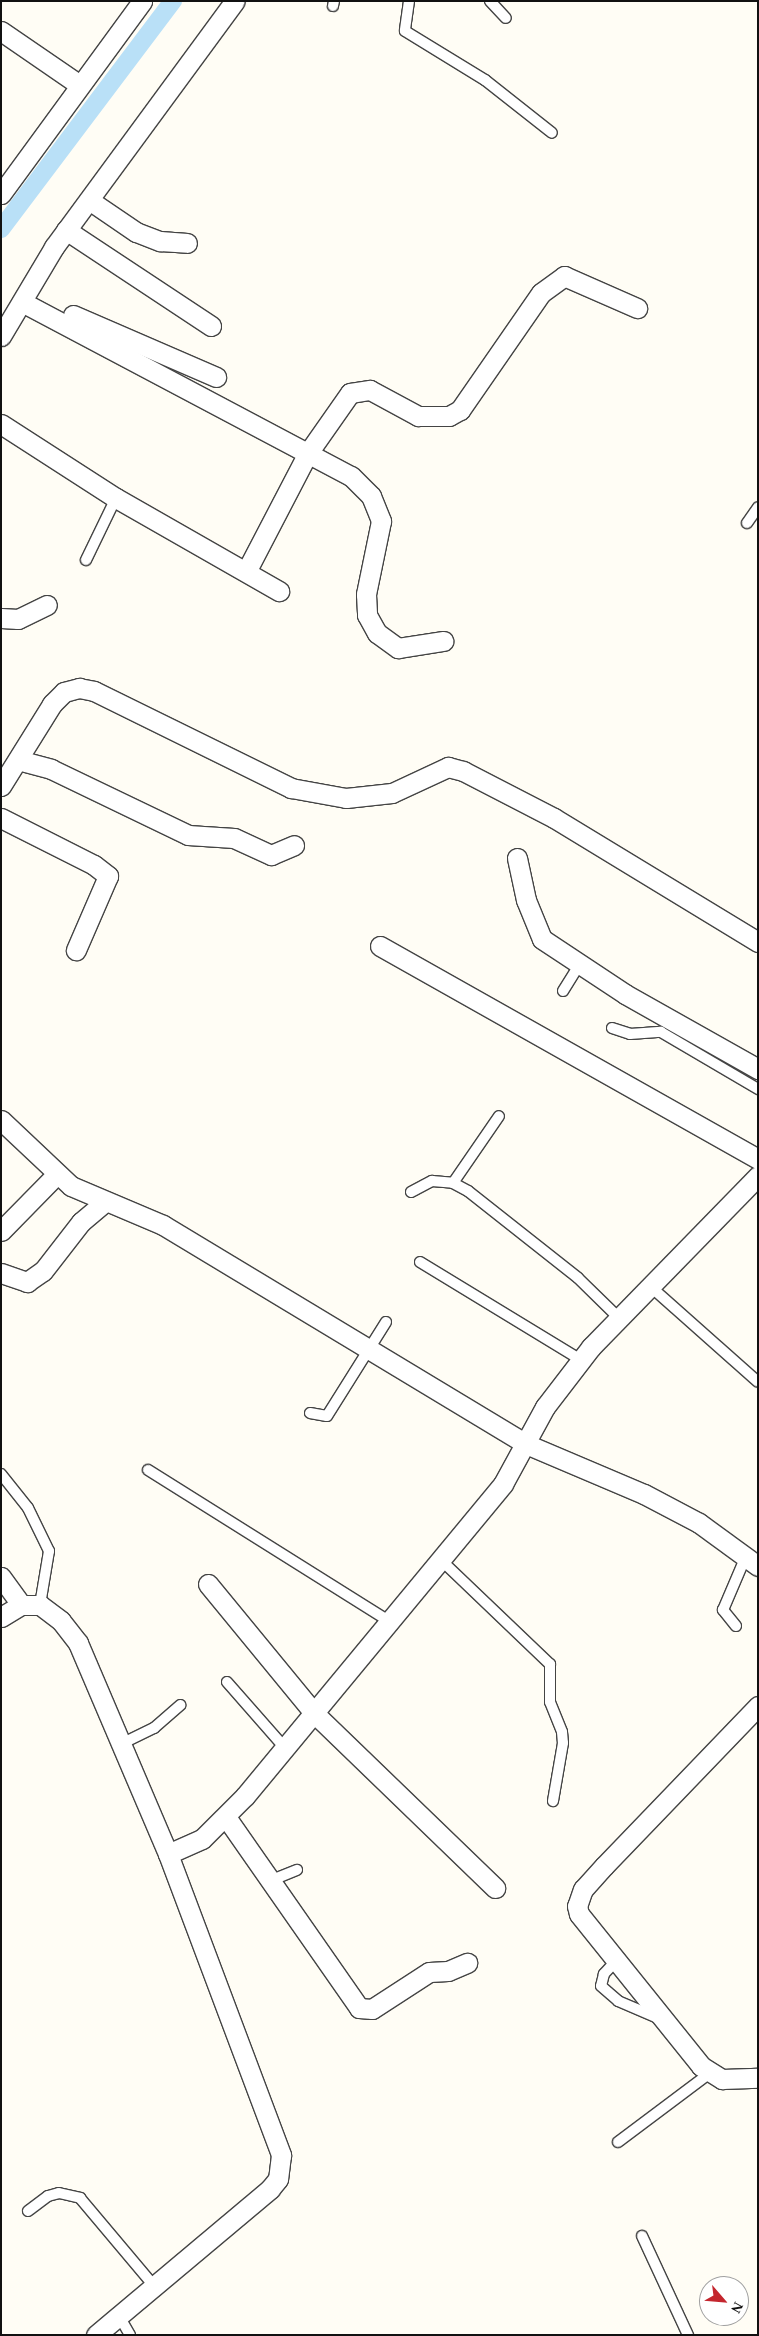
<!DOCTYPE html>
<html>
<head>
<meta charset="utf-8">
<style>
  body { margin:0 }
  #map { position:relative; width:759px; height:2336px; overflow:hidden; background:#fffdf5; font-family:Georgia,serif }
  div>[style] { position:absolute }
  .canal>* { height:18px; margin:-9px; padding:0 9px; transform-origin:9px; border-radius:9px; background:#b9e0f7 }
  .roads { filter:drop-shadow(1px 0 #444) drop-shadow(-1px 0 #444) drop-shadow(0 1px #444) drop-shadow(0 -1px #444) }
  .lane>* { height:10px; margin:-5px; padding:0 5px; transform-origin:5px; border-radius:5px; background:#fff }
  .street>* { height:19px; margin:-9.5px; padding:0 9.5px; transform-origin:9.5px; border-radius:9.5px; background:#fff }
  span { translate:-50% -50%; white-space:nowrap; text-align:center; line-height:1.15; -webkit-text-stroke:5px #fff; paint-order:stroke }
  .frame { position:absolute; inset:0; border:2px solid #111; pointer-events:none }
  .north { position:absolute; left:699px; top:2276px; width:50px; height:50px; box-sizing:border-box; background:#fff; border:1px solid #a0a0a0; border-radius:50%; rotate:117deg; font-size:14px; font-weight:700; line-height:20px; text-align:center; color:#111 }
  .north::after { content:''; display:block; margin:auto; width:18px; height:22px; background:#c4262e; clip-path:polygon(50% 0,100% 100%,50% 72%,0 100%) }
</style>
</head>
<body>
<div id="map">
  <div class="canal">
    <div style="left:1px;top:229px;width:286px;rotate:-53deg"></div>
  </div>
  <div class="roads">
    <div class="lane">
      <div style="left:409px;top:1px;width:30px;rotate:98deg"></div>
      <div style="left:405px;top:31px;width:94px;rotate:31.5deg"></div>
      <div style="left:485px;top:80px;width:85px;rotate:38.3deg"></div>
      <div style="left:490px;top:1px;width:23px;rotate:47deg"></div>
      <div style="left:333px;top:6px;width:5px;rotate:-79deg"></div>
      <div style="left:747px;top:523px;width:19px;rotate:-55deg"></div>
      <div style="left:86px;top:560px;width:69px;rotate:-64.2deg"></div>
      <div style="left:563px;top:991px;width:31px;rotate:-58deg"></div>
      <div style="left:612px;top:1028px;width:19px;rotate:18deg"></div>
      <div style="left:630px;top:1034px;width:31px;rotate:-4deg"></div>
      <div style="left:661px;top:1032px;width:113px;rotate:30.4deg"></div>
      <div style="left:453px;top:1183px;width:81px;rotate:-55.5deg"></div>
      <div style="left:411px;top:1192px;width:24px;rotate:-28deg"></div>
      <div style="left:432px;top:1181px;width:21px;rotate:5deg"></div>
      <div style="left:453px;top:1183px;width:17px;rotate:28deg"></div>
      <div style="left:468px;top:1191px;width:140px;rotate:38.3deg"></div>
      <div style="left:578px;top:1278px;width:57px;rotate:44.3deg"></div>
      <div style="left:420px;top:1262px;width:188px;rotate:31.3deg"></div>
      <div style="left:650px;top:1286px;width:144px;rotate:41.6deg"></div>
      <div style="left:310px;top:1413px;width:17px;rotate:10deg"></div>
      <div style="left:327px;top:1416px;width:111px;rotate:-57.9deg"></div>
      <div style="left:148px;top:1470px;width:284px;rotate:32.1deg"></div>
      <div style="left:1px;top:1474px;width:43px;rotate:51.5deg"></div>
      <div style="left:28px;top:1508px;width:48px;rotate:64deg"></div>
      <div style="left:49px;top:1551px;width:55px;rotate:99.5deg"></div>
      <div style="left:441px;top:1560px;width:151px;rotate:43.7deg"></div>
      <div style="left:550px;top:1664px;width:38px;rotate:90deg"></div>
      <div style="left:550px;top:1702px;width:32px;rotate:68deg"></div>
      <div style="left:562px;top:1732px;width:11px;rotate:85deg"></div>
      <div style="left:563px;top:1743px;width:59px;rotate:99.8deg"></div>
      <div style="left:736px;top:1626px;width:21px;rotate:-129deg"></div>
      <div style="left:723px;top:1610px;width:59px;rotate:-66.9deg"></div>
      <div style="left:227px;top:1682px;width:88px;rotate:48.7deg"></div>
      <div style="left:121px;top:1744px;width:37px;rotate:-26deg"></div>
      <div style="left:154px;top:1728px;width:35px;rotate:-41deg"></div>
      <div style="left:272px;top:1880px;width:27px;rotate:-22deg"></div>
      <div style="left:616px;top:1961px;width:18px;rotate:133deg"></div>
      <div style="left:604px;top:1974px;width:12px;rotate:104deg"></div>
      <div style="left:601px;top:1986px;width:23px;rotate:41deg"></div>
      <div style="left:618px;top:2001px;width:43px;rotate:23deg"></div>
      <div style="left:618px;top:2142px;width:115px;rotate:-36.9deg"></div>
      <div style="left:28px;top:2211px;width:25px;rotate:-37deg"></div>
      <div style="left:48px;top:2196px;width:11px;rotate:-15deg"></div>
      <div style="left:59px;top:2193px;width:22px;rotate:13deg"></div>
      <div style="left:80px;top:2198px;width:115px;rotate:49.9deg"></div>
      <div style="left:642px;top:2236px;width:109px;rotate:65.1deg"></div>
      <div style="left:119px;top:2316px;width:22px;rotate:60deg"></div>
    </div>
    <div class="street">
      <div style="left:1px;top:31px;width:93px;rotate:34.5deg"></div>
      <div style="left:1px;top:194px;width:239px;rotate:-53.8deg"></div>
      <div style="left:89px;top:200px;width:57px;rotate:34.2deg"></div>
      <div style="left:136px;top:232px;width:26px;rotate:21deg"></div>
      <div style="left:160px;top:241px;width:27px;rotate:4deg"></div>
      <div style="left:66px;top:230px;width:174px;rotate:33.5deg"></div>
      <div style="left:22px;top:302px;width:372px;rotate:27.9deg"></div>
      <div style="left:351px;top:476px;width:28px;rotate:45deg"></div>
      <div style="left:371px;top:496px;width:27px;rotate:68deg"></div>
      <div style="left:381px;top:521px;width:75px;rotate:101.6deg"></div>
      <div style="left:366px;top:594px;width:21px;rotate:87deg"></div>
      <div style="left:367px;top:615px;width:21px;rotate:61deg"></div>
      <div style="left:377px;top:633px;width:26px;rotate:36deg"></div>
      <div style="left:398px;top:648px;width:46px;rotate:-8.8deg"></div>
      <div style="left:73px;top:315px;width:156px;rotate:23.4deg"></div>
      <div style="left:1px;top:336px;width:104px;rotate:-59.2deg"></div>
      <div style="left:54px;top:247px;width:305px;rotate:-53.7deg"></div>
      <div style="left:1px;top:424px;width:137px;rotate:32.8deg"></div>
      <div style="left:116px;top:498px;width:188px;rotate:29.7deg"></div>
      <div style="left:247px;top:570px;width:132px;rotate:-62.5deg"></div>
      <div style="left:308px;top:453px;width:73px;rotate:-55deg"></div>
      <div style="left:350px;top:393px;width:20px;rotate:-9deg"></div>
      <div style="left:370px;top:390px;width:55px;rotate:28.4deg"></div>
      <div style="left:418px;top:416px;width:31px"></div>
      <div style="left:449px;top:416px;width:13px;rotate:-29deg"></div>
      <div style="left:460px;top:410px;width:142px;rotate:-55.3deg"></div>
      <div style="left:541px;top:293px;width:29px;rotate:-36deg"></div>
      <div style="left:564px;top:276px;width:80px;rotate:23.7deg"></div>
      <div style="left:1px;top:618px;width:17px;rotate:3deg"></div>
      <div style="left:18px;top:619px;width:32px;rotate:-26deg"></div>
      <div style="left:18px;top:760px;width:34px;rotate:15deg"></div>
      <div style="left:51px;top:769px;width:152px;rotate:25.7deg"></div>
      <div style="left:188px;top:835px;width:46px;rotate:3.7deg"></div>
      <div style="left:234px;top:838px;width:41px;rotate:24.7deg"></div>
      <div style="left:271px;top:855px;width:25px;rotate:-23deg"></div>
      <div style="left:1px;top:786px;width:97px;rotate:-58.1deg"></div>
      <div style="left:52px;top:704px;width:17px;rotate:-45deg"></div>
      <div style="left:64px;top:692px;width:16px;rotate:-15deg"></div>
      <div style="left:79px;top:688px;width:15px;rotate:11deg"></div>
      <div style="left:94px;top:691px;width:220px;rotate:26.2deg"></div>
      <div style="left:291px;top:788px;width:56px;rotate:10.3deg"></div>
      <div style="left:346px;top:798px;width:46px;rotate:-6.2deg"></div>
      <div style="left:392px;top:793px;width:62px;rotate:-24.9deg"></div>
      <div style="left:448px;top:767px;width:16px;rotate:15deg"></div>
      <div style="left:463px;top:771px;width:102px;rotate:27.3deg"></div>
      <div style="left:554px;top:818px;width:239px;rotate:31.3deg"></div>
      <div style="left:1px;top:818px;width:104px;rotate:26.8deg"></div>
      <div style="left:94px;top:865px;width:18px;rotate:38deg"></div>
      <div style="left:108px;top:876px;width:81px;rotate:113.4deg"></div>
      <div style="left:517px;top:858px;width:43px;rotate:77.9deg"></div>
      <div style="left:526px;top:900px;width:42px;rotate:67.7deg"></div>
      <div style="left:542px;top:939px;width:100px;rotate:33.5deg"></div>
      <div style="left:625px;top:994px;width:153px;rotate:29.4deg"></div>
      <div style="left:380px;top:946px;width:434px;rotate:29.4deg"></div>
      <div style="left:1px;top:1120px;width:96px;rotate:43.3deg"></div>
      <div style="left:71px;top:1186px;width:100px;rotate:23deg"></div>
      <div style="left:163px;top:1225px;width:424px;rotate:31.1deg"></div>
      <div style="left:526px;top:1444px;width:128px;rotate:23deg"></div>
      <div style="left:644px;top:1494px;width:62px;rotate:27.8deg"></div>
      <div style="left:699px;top:1523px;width:73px;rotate:36.1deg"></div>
      <div style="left:1px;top:1231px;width:80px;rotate:-45.5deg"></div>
      <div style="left:1px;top:1273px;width:28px;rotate:19deg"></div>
      <div style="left:27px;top:1282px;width:19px;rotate:-35deg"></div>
      <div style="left:43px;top:1271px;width:62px;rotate:-52.2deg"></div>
      <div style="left:81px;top:1222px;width:31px;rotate:-40deg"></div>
      <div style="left:1px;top:1577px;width:34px;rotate:54deg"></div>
      <div style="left:208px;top:1584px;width:167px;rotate:50.6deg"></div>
      <div style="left:314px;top:1713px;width:252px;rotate:44deg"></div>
      <div style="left:1px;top:1617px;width:23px;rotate:-31deg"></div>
      <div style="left:21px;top:1605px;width:19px"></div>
      <div style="left:40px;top:1605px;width:26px;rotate:37deg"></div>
      <div style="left:61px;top:1621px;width:28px;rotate:52deg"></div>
      <div style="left:78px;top:1643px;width:229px;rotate:66.9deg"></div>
      <div style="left:168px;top:1854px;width:322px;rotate:69.4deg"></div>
      <div style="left:281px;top:2155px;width:24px;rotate:97deg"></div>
      <div style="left:278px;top:2179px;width:13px;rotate:129deg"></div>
      <div style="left:270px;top:2189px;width:227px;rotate:140deg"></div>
      <div style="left:758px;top:1706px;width:222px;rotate:133.9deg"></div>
      <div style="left:604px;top:1866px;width:31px;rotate:132deg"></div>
      <div style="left:583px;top:1889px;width:18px;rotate:109deg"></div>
      <div style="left:577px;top:1906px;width:8px;rotate:76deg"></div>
      <div style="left:579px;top:1914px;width:195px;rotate:51.2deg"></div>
      <div style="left:701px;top:2066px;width:25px;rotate:32deg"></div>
      <div style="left:722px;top:2079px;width:36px;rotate:-2deg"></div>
      <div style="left:226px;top:1817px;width:233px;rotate:55.1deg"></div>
      <div style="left:359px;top:2008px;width:13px;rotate:4deg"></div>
      <div style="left:372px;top:2009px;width:68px;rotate:-33deg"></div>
      <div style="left:429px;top:1972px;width:19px;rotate:-3deg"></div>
      <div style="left:448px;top:1971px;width:21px;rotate:-23deg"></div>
      <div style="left:168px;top:1854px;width:37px;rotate:-24deg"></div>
      <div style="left:202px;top:1839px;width:61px;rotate:-45deg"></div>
      <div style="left:245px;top:1796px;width:405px;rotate:-50.4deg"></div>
      <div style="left:503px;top:1484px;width:88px;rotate:-61.4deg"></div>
      <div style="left:545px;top:1407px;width:76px;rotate:-52.5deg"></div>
      <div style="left:591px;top:1347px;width:239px;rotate:-45.7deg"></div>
    </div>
  </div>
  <div class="frame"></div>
  <div class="north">N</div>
</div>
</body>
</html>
